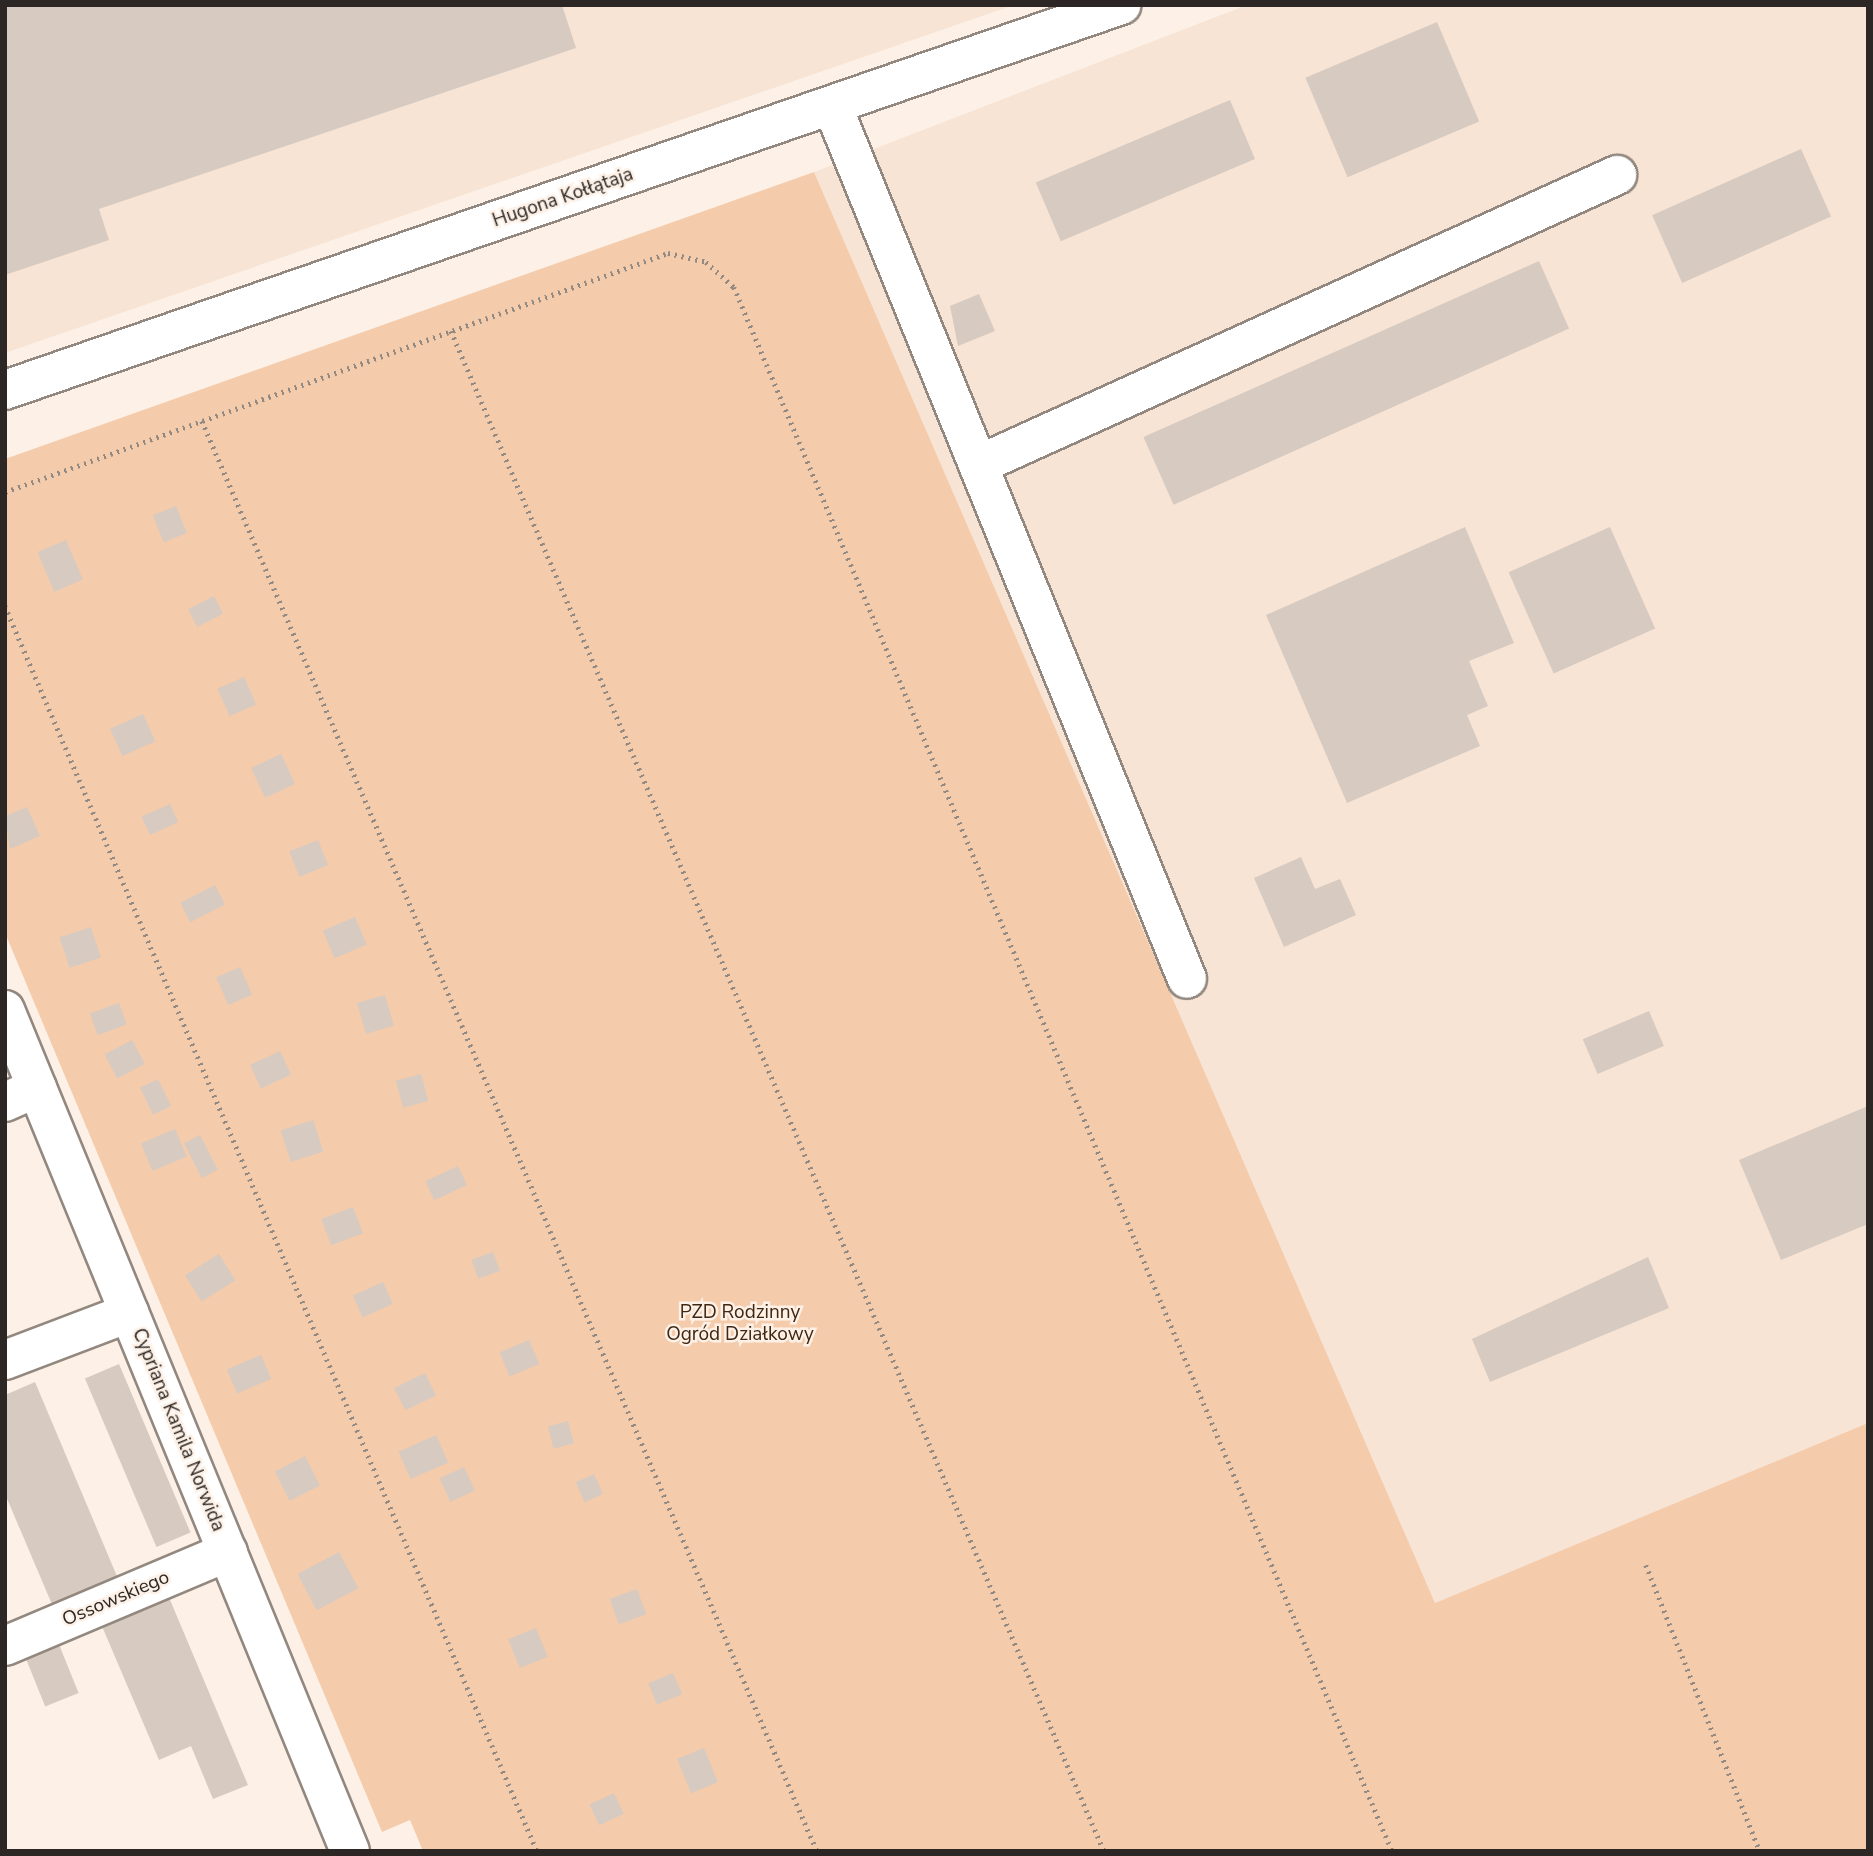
<!DOCTYPE html>
<html>
<head>
<meta charset="utf-8">
<style>
  body { margin:0 }
  #map { position:relative; width:1873px; height:1856px; overflow:hidden; background:#fdf1e7; font-family:"Nunito Sans",sans-serif }
  div>[style] { position:absolute }
  .built>* { inset:0; background:#f7e4d5 }
  .green>* { inset:0; background:#f4cbab }
  .building>* { inset:0; background:#d7cac1; transform-origin:0 0 }
  .path>* { height:4.5px; margin-top:-2.25px; transform-origin:0; background:repeating-linear-gradient(90deg,#918982 0 2px,transparent 0 7px) }
  .roads { filter:drop-shadow(2px 0 #93887f) drop-shadow(-2px 0 #93887f) drop-shadow(0 2px #93887f) drop-shadow(0 -2px #93887f) }
  .minor>* { height:38px; margin:-19px; padding:0 19px; transform-origin:19px; border-radius:19px; background:#fff }
  span { translate:-50% -50%; white-space:nowrap; text-align:center; line-height:1.15; -webkit-text-stroke:5px #fdf1e7; paint-order:stroke }
  .street-label { font-size:19px; color:#2c2724 }
  .park-label { font-size:19px; color:#3f2711 }
  .frame { position:absolute; inset:0; border:7px solid #2c2724; pointer-events:none }
</style>
</head>
<body>
<div id="map">
  <div class="built">
    <div style="clip-path:polygon(5px 5px,1014px 5px,5px 353px)"></div>
    <div style="clip-path:polygon(1247px 5px,1868px 5px,1868px 1423px,1435px 1603px,814px 172px)"></div>
  </div>
  <div class="green">
    <div style="clip-path:polygon(814px 172px,1435px 1603px,1868px 1423px,1868px 1851px,423px 1851px,410px 1820px,382px 1832px,5px 933px,5px 459px)"></div>
  </div>
  <div class="building">
    <div style="clip-path:polygon(14px 5px,562px 5px,576px 48px,99px 209px,109px 240px,5px 275px,5px 8px)"></div>
    <div style="left:1437px;top:22px;width:108px;height:143px;rotate:67deg"></div>
    <div style="left:1230px;top:100px;width:64px;height:211px;rotate:67deg"></div>
    <div style="left:1801px;top:149px;width:74px;height:163px;rotate:66deg"></div>
    <div style="left:1539px;top:261px;width:74px;height:433px;rotate:66deg"></div>
    <div style="clip-path:polygon(979px 294px,995px 331px,958px 346px,950px 306px)"></div>
    <div style="left:176px;top:506px;width:29px;height:25px;rotate:68deg"></div>
    <div style="clip-path:polygon(1465px 527px,1514px 643px,1469px 661px,1488px 706px,1467px 715px,1480px 746px,1347px 803px,1266px 615px)"></div>
    <div style="left:1610px;top:527px;width:111px;height:111px;rotate:66deg"></div>
    <div style="left:66px;top:540px;width:43px;height:31px;rotate:67deg"></div>
    <div style="left:214px;top:596px;width:20px;height:29px;rotate:63deg"></div>
    <div style="left:244px;top:677px;width:30px;height:29px;rotate:66deg"></div>
    <div style="left:143px;top:714px;width:30px;height:36px;rotate:66deg"></div>
    <div style="left:281px;top:754px;width:33px;height:33px;rotate:65deg"></div>
    <div style="left:170px;top:804px;width:20px;height:31px;rotate:66deg"></div>
    <div style="clip-path:polygon(27px 807px,40px 836px,10px 849px,5px 816px)"></div>
    <div style="left:318px;top:840px;width:27px;height:31px;rotate:68deg"></div>
    <div style="clip-path:polygon(1301px 857px,1315px 889px,1340px 879px,1356px 915px,1284px 947px,1254px 878px)"></div>
    <div style="left:215px;top:885px;width:22px;height:39px;rotate:63deg"></div>
    <div style="left:355px;top:917px;width:30px;height:35px;rotate:67deg"></div>
    <div style="left:91px;top:927px;width:32px;height:33px;rotate:72deg"></div>
    <div style="left:240px;top:967px;width:30px;height:26px;rotate:66deg"></div>
    <div style="left:385px;top:995px;width:32px;height:29px;rotate:74deg"></div>
    <div style="left:119px;top:1003px;width:23px;height:31px;rotate:70deg"></div>
    <div style="left:1649px;top:1011px;width:38px;height:72px;rotate:67deg"></div>
    <div style="left:132px;top:1040px;width:27px;height:31px;rotate:62deg"></div>
    <div style="left:280px;top:1051px;width:26px;height:33px;rotate:65deg"></div>
    <div style="left:421px;top:1074px;width:28px;height:26px;rotate:75deg"></div>
    <div style="left:158px;top:1079px;width:30px;height:20px;rotate:64deg"></div>
    <div style="clip-path:polygon(1868px 1106px,1868px 1224px,1781px 1260px,1739px 1160px)"></div>
    <div style="left:313px;top:1120px;width:33px;height:34px;rotate:72deg"></div>
    <div style="left:175px;top:1129px;width:30px;height:37px;rotate:67deg"></div>
    <div style="left:200px;top:1135px;width:39px;height:18px;rotate:63deg"></div>
    <div style="left:458px;top:1166px;width:21px;height:36px;rotate:65deg"></div>
    <div style="left:353px;top:1207px;width:28px;height:34px;rotate:69deg"></div>
    <div style="left:493px;top:1252px;width:20px;height:23px;rotate:70deg"></div>
    <div style="left:219px;top:1254px;width:31px;height:40px;rotate:58deg"></div>
    <div style="clip-path:polygon(1648px 1257px,1669px 1308px,1490px 1382px,1472px 1339px)"></div>
    <div style="left:383px;top:1282px;width:24px;height:33px;rotate:66deg"></div>
    <div style="left:529px;top:1340px;width:26px;height:32px;rotate:67deg"></div>
    <div style="left:261px;top:1355px;width:26px;height:37px;rotate:67deg"></div>
    <div style="left:119px;top:1364px;width:183px;height:37px;rotate:67deg"></div>
    <div style="left:425px;top:1373px;width:25px;height:34px;rotate:64deg"></div>
    <div style="clip-path:polygon(35px 1382px,119px 1581px,54px 1609px,5px 1494px,5px 1395px)"></div>
    <div style="left:568px;top:1421px;width:23px;height:21px;rotate:75deg"></div>
    <div style="left:436px;top:1435px;width:30px;height:41px;rotate:66deg"></div>
    <div style="left:305px;top:1456px;width:33px;height:34px;rotate:63deg"></div>
    <div style="left:464px;top:1467px;width:26px;height:27px;rotate:65deg"></div>
    <div style="left:594px;top:1474px;width:22px;height:20px;rotate:66deg"></div>
    <div style="left:339px;top:1552px;width:41px;height:47px;rotate:62deg"></div>
    <div style="left:637px;top:1589px;width:27px;height:29px;rotate:70deg"></div>
    <div style="clip-path:polygon(168px 1595px,248px 1785px,213px 1799px,191px 1746px,159px 1760px,101px 1624px)"></div>
    <div style="left:536px;top:1628px;width:31px;height:30px;rotate:68deg"></div>
    <div style="left:58px;top:1642px;width:55px;height:36px;rotate:68deg"></div>
    <div style="left:673px;top:1673px;width:23px;height:27px;rotate:67deg"></div>
    <div style="left:704px;top:1748px;width:37px;height:29px;rotate:68deg"></div>
    <div style="left:614px;top:1793px;width:23px;height:27px;rotate:65deg"></div>
  </div>
  <div class="path">
    <div style="left:451px;top:331px;width:1654px;rotate:66.75deg"></div>
    <div style="left:202px;top:421px;width:1557px;rotate:66.73deg"></div>
    <div style="left:5px;top:492px;width:705px;rotate:-19.82deg"></div>
    <div style="left:668px;top:253px;width:39px;rotate:13deg"></div>
    <div style="left:706px;top:262px;width:38px;rotate:42deg"></div>
    <div style="left:734px;top:287px;width:1697px;rotate:67.18deg"></div>
    <div style="left:5px;top:606px;width:1354px;rotate:66.86deg"></div>
    <div style="left:1646px;top:1565px;width:308px;rotate:68.3deg"></div>
  </div>
  <div class="roads">
    <div class="minor">
      <div style="left:832px;top:105px;width:943px;rotate:67.89deg"></div>
      <div style="left:5px;top:390px;width:1181px;rotate:-19.03deg"></div>
      <div style="left:978px;top:465px;width:702px;rotate:-24.41deg"></div>
      <div style="left:5px;top:1010px;width:909px;rotate:67.7deg"></div>
      <div style="left:5px;top:1102px;width:35px;rotate:-24deg"></div>
      <div style="left:5px;top:1360px;width:133px;rotate:-20.8deg"></div>
      <div style="left:5px;top:1646px;width:242px;rotate:-22.9deg"></div>
    </div>
  </div>
  <div class="street-label">
    <span style="left:563px;top:198px;rotate:-19deg">Hugona Kołłątaja</span>
    <span style="left:178px;top:1430px;rotate:68deg">Cypriana Kamila Norwida</span>
    <span style="left:116px;top:1599px;rotate:-23deg">Ossowskiego</span>
  </div>
  <div class="park-label">
    <span style="left:740px;top:1324px">PZD Rodzinny<br>Ogród Działkowy</span>
  </div>
  <div class="frame"></div>
</div>
</body>
</html>
